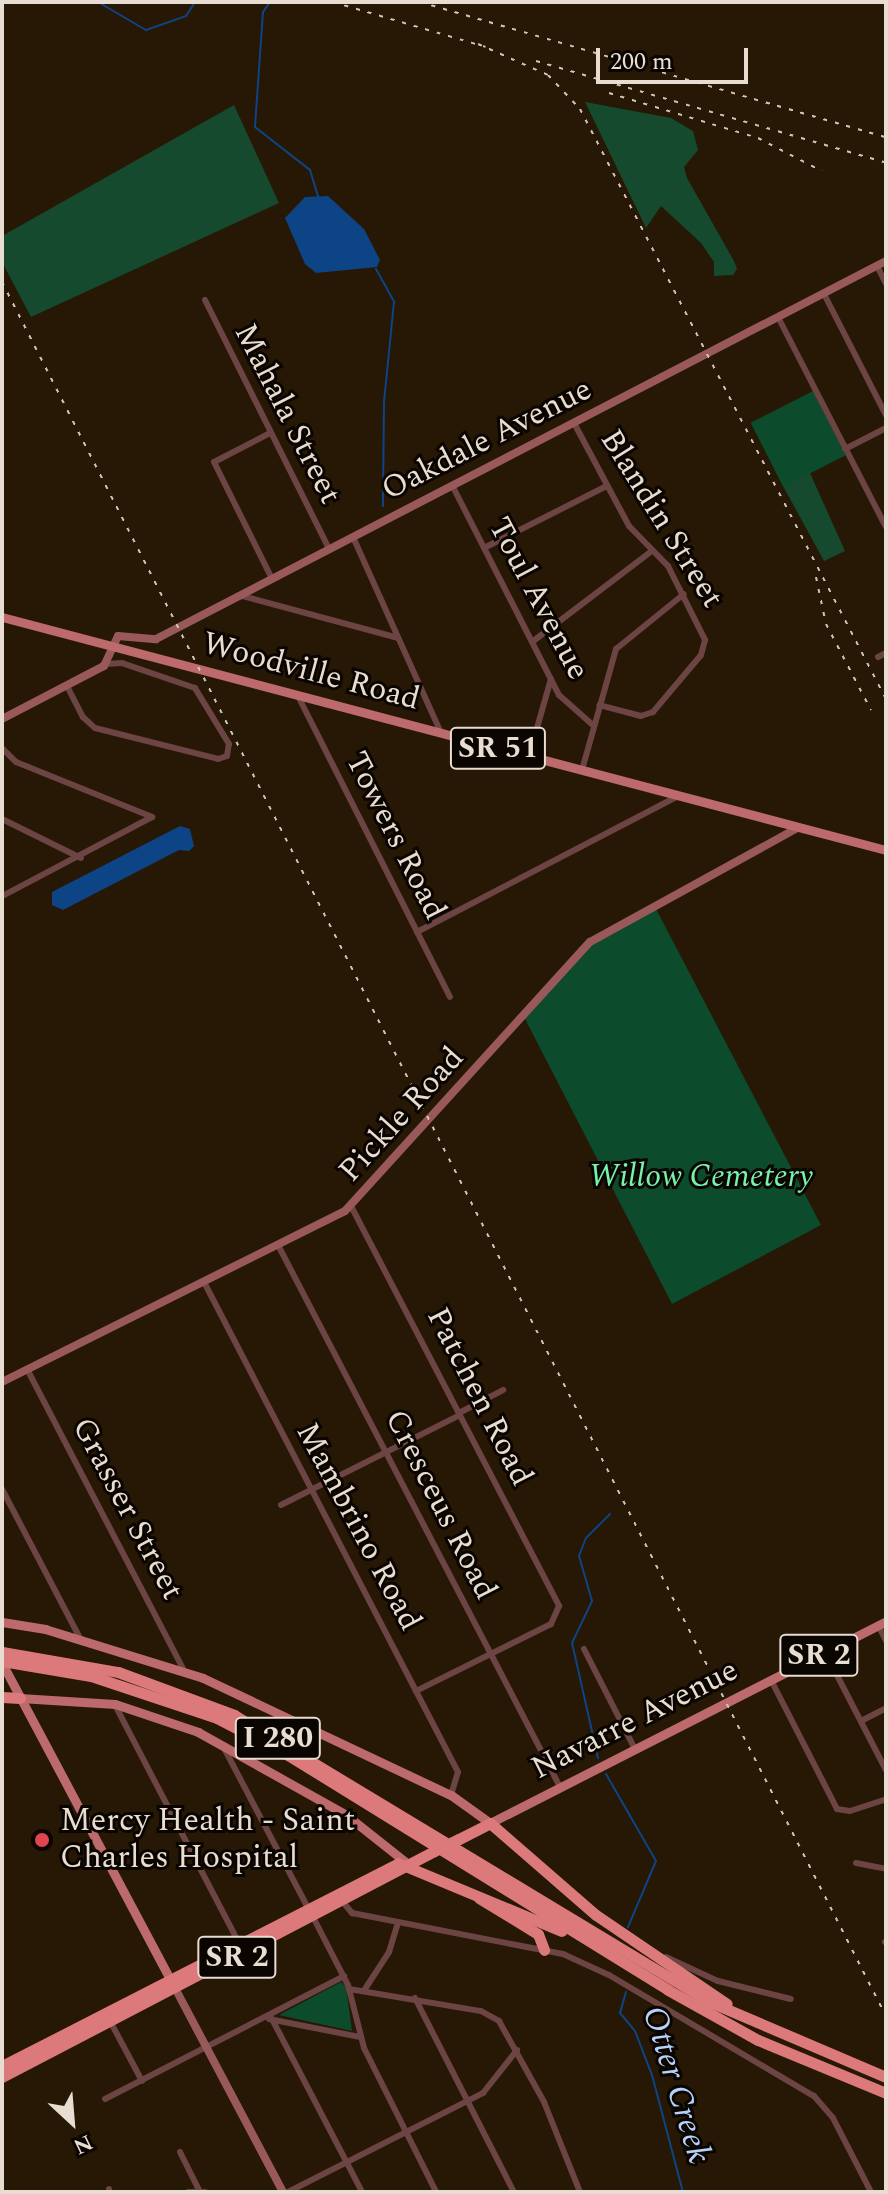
<!DOCTYPE html>
<html>
<head>
<meta charset="utf-8">
<style>
  body { margin:0 }
  #map { position:relative; width:888px; height:2194px; overflow:hidden; background:#271705; font-family:Spectral,serif }
  div>[style] { position:absolute }
  .green>* { inset:0; background:#0c4b2c; transform-origin:0 0 }
  .forest>* { inset:0; background:#154a2e }
  .water>* { inset:0; background:#0c4485 }
  .stream>* { height:2px; margin:-1px; padding:0 1px; transform-origin:1px; border-radius:1px; background:#0c4485 }
  .street>* { height:6px; margin:-3px; padding:0 3px; transform-origin:3px; border-radius:3px; background:#6c4444 }
  .secondary>* { height:8px; margin:-4px; padding:0 4px; transform-origin:4px; border-radius:4px; background:#99595a }
  .primary>* { height:9px; margin:-4.5px; padding:0 4.5px; transform-origin:4.5px; border-radius:4.5px; background:#bc6a6b }
  .highway>* { height:11px; margin:-5.5px; padding:0 5.5px; transform-origin:5.5px; border-radius:5.5px; background:#dc797a }
  .rail>* { height:2px; margin-top:-1px; transform-origin:0; background:repeating-linear-gradient(90deg,#d1c5b8 0 4px,transparent 0 12px) }
  .highway-bridge>* { height:11px; margin:-5.5px; padding:0 5.5px; transform-origin:5.5px; border-radius:5.5px; background:#dc797a }
  .dots>* { width:22px; height:22px; translate:-50% -50%; box-sizing:border-box; border:4px solid #0b0501; border-radius:50% }
  span { translate:-50% -50%; white-space:nowrap; text-align:center; line-height:1.15; -webkit-text-stroke:6px #0b0501; paint-order:stroke }
  .shield-label span { padding:2px 6px; background:#0b0501; border:2px solid; border-radius:6px; -webkit-text-stroke-width:0 }
  .shield-label { font-size:30px; color:#e8ddd1; font-weight:700 }
  .street-label { font-size:32px; color:#e8ddd1 }
  .park-label { font-size:32px; color:#74f3aa; font-style:italic }
  .poi-label { font-size:32px; color:#e8ddd1 }
  .left { translate:0 -50%; text-align:left }
  .water-label { font-size:34px; color:#b6d2f8; font-style:italic }
  .frame { position:absolute; inset:0; border:4px solid #e8ddd1; pointer-events:none }
  .north { position:absolute; left:32px; top:2082px; width:80px; height:80px; -webkit-text-stroke:6px #0b0501; paint-order:stroke; rotate:154deg; font-size:22px; font-weight:700; line-height:32px; text-align:center; color:#e8ddd1 }
  .north::after { content:''; display:block; margin:auto; width:28px; height:36px; background:#e8ddd1; clip-path:polygon(50% 0,100% 100%,50% 72%,0 100%) }
  .scale { position:absolute; left:596px; top:48px; width:152px; height:36px; box-sizing:border-box; border:4px solid #e8ddd1; border-top:0; padding-left:10px; font-size:24px; line-height:28px; white-space:nowrap; color:#e8ddd1; -webkit-text-stroke:6px #0b0501; paint-order:stroke }
</style>
</head>
<body>
<div id="map">
  <div class="green">
    <div style="left:813px;top:391px;width:72px;height:70px;rotate:63deg"></div>
    <div style="clip-path:polygon(654px 905px,821px 1225px,672px 1304px,523px 1015px,574px 956px)"></div>
    <div style="clip-path:polygon(341px 1982px,346px 1987px,352px 2031px,279px 2015px)"></div>
  </div>
  <div class="forest">
    <div style="clip-path:polygon(585px 102px,671px 118px,693px 131px,698px 150px,684px 167px,687px 178px,734px 261px,737px 269px,733px 275px,714px 276px,714px 262px,701px 243px,661px 206px,646px 228px)"></div>
    <div style="clip-path:polygon(234px 105px,279px 203px,31px 317px,2px 262px,2px 236px)"></div>
    <div style="clip-path:polygon(810px 473px,845px 551px,824px 561px,783px 486px)"></div>
  </div>
  <div class="water">
    <div style="clip-path:polygon(328px 196px,364px 229px,380px 260px,377px 267px,316px 273px,305px 264px,285px 218px,305px 197px)"></div>
    <div style="clip-path:polygon(180px 826px,190px 829px,194px 846px,189px 851px,179px 850px,63px 910px,52px 905px,52px 892px)"></div>
  </div>
  <div class="stream">
    <div style="left:98px;top:2px;width:56px;rotate:30.3deg"></div>
    <div style="left:146px;top:30px;width:42px;rotate:-19.3deg"></div>
    <div style="left:186px;top:16px;width:17px;rotate:-57deg"></div>
    <div style="left:270px;top:2px;width:12px;rotate:125deg"></div>
    <div style="left:263px;top:12px;width:115px;rotate:94deg"></div>
    <div style="left:255px;top:127px;width:70px;rotate:38deg"></div>
    <div style="left:310px;top:170px;width:30px;rotate:73deg"></div>
    <div style="left:376px;top:269px;width:38px;rotate:61deg"></div>
    <div style="left:394px;top:302px;width:100px;rotate:95.7deg"></div>
    <div style="left:384px;top:402px;width:104px;rotate:90.6deg"></div>
    <div style="left:598px;top:1758px;width:118px;rotate:-102.7deg"></div>
    <div style="left:572px;top:1643px;width:47px;rotate:-64.5deg"></div>
    <div style="left:592px;top:1601px;width:47px;rotate:-106.1deg"></div>
    <div style="left:579px;top:1556px;width:19px;rotate:-69deg"></div>
    <div style="left:586px;top:1538px;width:34px;rotate:-45deg"></div>
    <div style="left:606px;top:1774px;width:100px;rotate:60.1deg"></div>
    <div style="left:656px;top:1861px;width:72px;rotate:113deg"></div>
    <div style="left:626px;top:1992px;width:22px;rotate:106deg"></div>
    <div style="left:620px;top:2013px;width:23px;rotate:50deg"></div>
    <div style="left:635px;top:2031px;width:47px;rotate:68.9deg"></div>
    <div style="left:652px;top:2075px;width:121px;rotate:75.2deg"></div>
  </div>
  <div class="street">
    <div style="left:877px;top:266px;width:20px;rotate:63deg"></div>
    <div style="left:824px;top:294px;width:136px;rotate:62.9deg"></div>
    <div style="left:205px;top:300px;width:278px;rotate:63.5deg"></div>
    <div style="left:778px;top:317px;width:236px;rotate:62.8deg"></div>
    <div style="left:574px;top:423px;width:117px;rotate:61.9deg"></div>
    <div style="left:629px;top:526px;width:56px;rotate:45.7deg"></div>
    <div style="left:668px;top:566px;width:83px;rotate:63.4deg"></div>
    <div style="left:705px;top:640px;width:16px;rotate:105deg"></div>
    <div style="left:701px;top:655px;width:75px;rotate:130.1deg"></div>
    <div style="left:653px;top:712px;width:13px;rotate:162deg"></div>
    <div style="left:641px;top:716px;width:43px;rotate:-165.3deg"></div>
    <div style="left:270px;top:433px;width:63px;rotate:152.6deg"></div>
    <div style="left:214px;top:462px;width:131px;rotate:63.6deg"></div>
    <div style="left:845px;top:449px;width:46px;rotate:-27.1deg"></div>
    <div style="left:452px;top:485px;width:236px;rotate:63deg"></div>
    <div style="left:559px;top:695px;width:47px;rotate:41.5deg"></div>
    <div style="left:353px;top:537px;width:215px;rotate:65.8deg"></div>
    <div style="left:484px;top:548px;width:138px;rotate:-26.8deg"></div>
    <div style="left:239px;top:595px;width:165px;rotate:15.1deg"></div>
    <div style="left:532px;top:642px;width:151px;rotate:-37.2deg"></div>
    <div style="left:878px;top:657px;width:9px;rotate:-27deg"></div>
    <div style="left:67px;top:686px;width:35px;rotate:63deg"></div>
    <div style="left:83px;top:717px;width:16px;rotate:43deg"></div>
    <div style="left:95px;top:728px;width:127px;rotate:14.1deg"></div>
    <div style="left:218px;top:759px;width:9px;rotate:-18deg"></div>
    <div style="left:227px;top:756px;width:12px;rotate:-81deg"></div>
    <div style="left:229px;top:744px;width:66px;rotate:-121.3deg"></div>
    <div style="left:195px;top:688px;width:77px;rotate:-161.1deg"></div>
    <div style="left:122px;top:663px;width:16px;rotate:176deg"></div>
    <div style="left:298px;top:696px;width:337px;rotate:63.2deg"></div>
    <div style="left:2px;top:748px;width:20px;rotate:45deg"></div>
    <div style="left:16px;top:762px;width:147px;rotate:22deg"></div>
    <div style="left:152px;top:817px;width:170px;rotate:152.2deg"></div>
    <div style="left:529px;top:756px;width:80px;rotate:-74.1deg"></div>
    <div style="left:582px;top:770px;width:126px;rotate:-74.3deg"></div>
    <div style="left:616px;top:649px;width:87px;rotate:-39deg"></div>
    <div style="left:2px;top:819px;width:88px;rotate:26.3deg"></div>
    <div style="left:417px;top:932px;width:294px;rotate:-27.5deg"></div>
    <div style="left:351px;top:1206px;width:451px;rotate:62.5deg"></div>
    <div style="left:559px;top:1606px;width:20px;rotate:114deg"></div>
    <div style="left:551px;top:1624px;width:151px;rotate:153.6deg"></div>
    <div style="left:278px;top:1245px;width:611px;rotate:62.51deg"></div>
    <div style="left:204px;top:1282px;width:552px;rotate:62.6deg"></div>
    <div style="left:458px;top:1772px;width:24px;rotate:107deg"></div>
    <div style="left:27px;top:1369px;width:339px;rotate:62.5deg"></div>
    <div style="left:459px;top:1413px;width:50px;rotate:-27.6deg"></div>
    <div style="left:2px;top:1489px;width:168px;rotate:62.4deg"></div>
    <div style="left:281px;top:1505px;width:200px;rotate:-26.7deg"></div>
    <div style="left:878px;top:1625px;width:18px;rotate:63deg"></div>
    <div style="left:584px;top:1649px;width:112px;rotate:63deg"></div>
    <div style="left:825px;top:1652px;width:133px;rotate:62.7deg"></div>
    <div style="left:771px;top:1680px;width:145px;rotate:62.9deg"></div>
    <div style="left:837px;top:1809px;width:13px;rotate:9deg"></div>
    <div style="left:850px;top:1811px;width:38px;rotate:-18deg"></div>
    <div style="left:115px;top:1705px;width:268px;rotate:62.5deg"></div>
    <div style="left:861px;top:1721px;width:28px;rotate:-27deg"></div>
    <div style="left:224px;top:1748px;width:181px;rotate:62.3deg"></div>
    <div style="left:856px;top:1863px;width:31px;rotate:11deg"></div>
    <div style="left:342px;top:1901px;width:16px;rotate:50deg"></div>
    <div style="left:352px;top:1913px;width:215px;rotate:11deg"></div>
    <div style="left:563px;top:1954px;width:51px;rotate:24.5deg"></div>
    <div style="left:609px;top:1975px;width:238px;rotate:30.6deg"></div>
    <div style="left:814px;top:2096px;width:29px;rotate:49deg"></div>
    <div style="left:833px;top:2118px;width:83px;rotate:62.8deg"></div>
    <div style="left:313px;top:1917px;width:76px;rotate:62.8deg"></div>
    <div style="left:348px;top:1985px;width:65px;rotate:75.7deg"></div>
    <div style="left:364px;top:2048px;width:161px;rotate:63.4deg"></div>
    <div style="left:885px;top:1942px;width:1px;rotate:45deg"></div>
    <div style="left:666px;top:1957px;width:57px;rotate:24.8deg"></div>
    <div style="left:718px;top:1981px;width:75px;rotate:13.9deg"></div>
    <div style="left:349px;top:1989px;width:134px;rotate:9.5deg"></div>
    <div style="left:481px;top:2011px;width:21px;rotate:29deg"></div>
    <div style="left:499px;top:2021px;width:93px;rotate:60.9deg"></div>
    <div style="left:544px;top:2102px;width:97px;rotate:68.2deg"></div>
    <div style="left:365px;top:1989px;width:44px;rotate:-57deg"></div>
    <div style="left:389px;top:1952px;width:31px;rotate:-73deg"></div>
    <div style="left:415px;top:1998px;width:218px;rotate:63deg"></div>
    <div style="left:269px;top:2019px;width:93px;rotate:11.2deg"></div>
    <div style="left:272px;top:2019px;width:195px;rotate:62.5deg"></div>
    <div style="left:110px;top:2021px;width:68px;rotate:61.9deg"></div>
    <div style="left:105px;top:2099px;width:269px;rotate:-27.2deg"></div>
    <div style="left:180px;top:2152px;width:42px;rotate:63.4deg"></div>
    <div style="left:109px;top:2189px;width:3px;rotate:72deg"></div>
    <div style="left:188px;top:2192px;width:17px"></div>
    <div style="left:288px;top:2192px;width:219px;rotate:-26.9deg"></div>
    <div style="left:483px;top:2093px;width:55px;rotate:-51.7deg"></div>
  </div>
  <div class="secondary">
    <div style="left:2px;top:719px;width:115px;rotate:-27.5deg"></div>
    <div style="left:104px;top:666px;width:33px;rotate:-65deg"></div>
    <div style="left:118px;top:636px;width:38px;rotate:5deg"></div>
    <div style="left:156px;top:639px;width:822px;rotate:-27.38deg"></div>
    <div style="left:2px;top:1382px;width:383px;rotate:-26.5deg"></div>
    <div style="left:345px;top:1211px;width:364px;rotate:-47.7deg"></div>
    <div style="left:590px;top:942px;width:236px;rotate:-28.8deg"></div>
    <div style="left:175px;top:1988px;width:231px;rotate:62.1deg"></div>
  </div>
  <div class="primary">
    <div style="left:2px;top:617px;width:914px;rotate:14.77deg"></div>
    <div style="left:2px;top:1622px;width:44px;rotate:9.2deg"></div>
    <div style="left:45px;top:1629px;width:165px;rotate:17.2deg"></div>
    <div style="left:203px;top:1678px;width:274px;rotate:25.3deg"></div>
    <div style="left:451px;top:1795px;width:48px;rotate:35.7deg"></div>
    <div style="left:490px;top:1823px;width:445px;rotate:-27deg"></div>
    <div style="left:2px;top:1663px;width:365px;rotate:62deg"></div>
    <div style="left:20px;top:1698px;width:95px;rotate:3.6deg"></div>
    <div style="left:115px;top:1704px;width:88px;rotate:18.6deg"></div>
    <div style="left:198px;top:1732px;width:168px;rotate:29.2deg"></div>
    <div style="left:345px;top:1814px;width:80px;rotate:38.4deg"></div>
  </div>
  <div class="highway">
    <div style="left:2px;top:1652px;width:118px;rotate:9.8deg"></div>
    <div style="left:118px;top:1672px;width:124px;rotate:20.3deg"></div>
    <div style="left:234px;top:1715px;width:556px;rotate:31.09deg"></div>
    <div style="left:710px;top:2002px;width:191px;rotate:23.1deg"></div>
    <div style="left:2px;top:1661px;width:90px;rotate:9.6deg"></div>
    <div style="left:91px;top:1676px;width:133px;rotate:18.4deg"></div>
    <div style="left:217px;top:1718px;width:80px;rotate:27.5deg"></div>
    <div style="left:288px;top:1755px;width:447px;rotate:31.7deg"></div>
    <div style="left:668px;top:1990px;width:103px;rotate:29.1deg"></div>
    <div style="left:758px;top:2040px;width:139px;rotate:22.5deg"></div>
    <div style="left:2px;top:1697px;width:18px;rotate:3deg"></div>
    <div style="left:459px;top:1839px;width:35px;rotate:-27deg"></div>
    <div style="left:490px;top:1823px;width:140px;rotate:41deg"></div>
    <div style="left:596px;top:1915px;width:158px;rotate:34.2deg"></div>
    <div style="left:479px;top:1898px;width:69px;rotate:31.4deg"></div>
    <div style="left:538px;top:1934px;width:17px;rotate:69deg"></div>
    <div style="left:2px;top:2066px;width:445px;rotate:-27.1deg"></div>
    <div style="left:398px;top:1863px;width:177px;rotate:22.6deg"></div>
    <div style="left:2px;top:2077px;width:488px;rotate:-27.6deg"></div>
  </div>
  <div class="rail">
    <div style="left:333px;top:2px;width:159px;rotate:16.4deg"></div>
    <div style="left:420px;top:2px;width:485px;rotate:16.2deg"></div>
    <div style="left:478px;top:44px;width:77px;rotate:23.9deg"></div>
    <div style="left:548px;top:75px;width:47px;rotate:46.7deg"></div>
    <div style="left:580px;top:109px;width:665px;rotate:62.59deg"></div>
    <div style="left:536px;top:61px;width:365px;rotate:16.2deg"></div>
    <div style="left:609px;top:93px;width:156px;rotate:16.8deg"></div>
    <div style="left:758px;top:138px;width:72px;rotate:27.3deg"></div>
    <div style="left:2px;top:282px;width:1946px;rotate:62.99deg"></div>
    <div style="left:816px;top:577px;width:48px;rotate:78deg"></div>
    <div style="left:826px;top:624px;width:97px;rotate:62.4deg"></div>
  </div>
  <div class="highway-bridge">
    <div style="left:434px;top:1851px;width:28px;rotate:-26deg"></div>
  </div>
  <div class="dots">
    <div style="left:42px;top:1840px;background:#e0444e"></div>
  </div>
  <div class="shield-label">
    <span style="left:498px;top:748px">SR 51</span>
    <span style="left:819px;top:1655px">SR 2</span>
    <span style="left:278px;top:1738px">I 280</span>
    <span style="left:237px;top:1957px">SR 2</span>
  </div>
  <div class="street-label">
    <span style="left:287px;top:414px;rotate:63deg">Mahala Street</span>
    <span style="left:487px;top:440px;rotate:-27deg">Oakdale Avenue</span>
    <span style="left:661px;top:519px;rotate:58deg">Blandin Street</span>
    <span style="left:538px;top:599px;rotate:62deg">Toul Avenue</span>
    <span style="left:311px;top:672px;rotate:15deg">Woodville Road</span>
    <span style="left:395px;top:836px;rotate:63deg">Towers Road</span>
    <span style="left:402px;top:1115px;rotate:-48deg">Pickle Road</span>
    <span style="left:479px;top:1397px;rotate:63deg">Patchen Road</span>
    <span style="left:440px;top:1505px;rotate:63deg">Cresceus Road</span>
    <span style="left:127px;top:1509px;rotate:62deg">Grasser Street</span>
    <span style="left:358px;top:1527px;rotate:62deg">Mambrino Road</span>
    <span style="left:635px;top:1720px;rotate:-27deg">Navarre Avenue</span>
  </div>
  <div class="park-label">
    <span style="left:701px;top:1177px">Willow Cemetery</span>
  </div>
  <div class="poi-label">
    <span class="left" style="left:60px;top:1840px">Mercy Health - Saint<br>Charles Hospital</span>
  </div>
  <div class="water-label">
    <span style="left:676px;top:2085px;rotate:73deg">Otter Creek</span>
  </div>
  <div class="frame"></div>
  <div class="north">N</div>
  <div class="scale">200 m</div>
</div>
</body>
</html>
